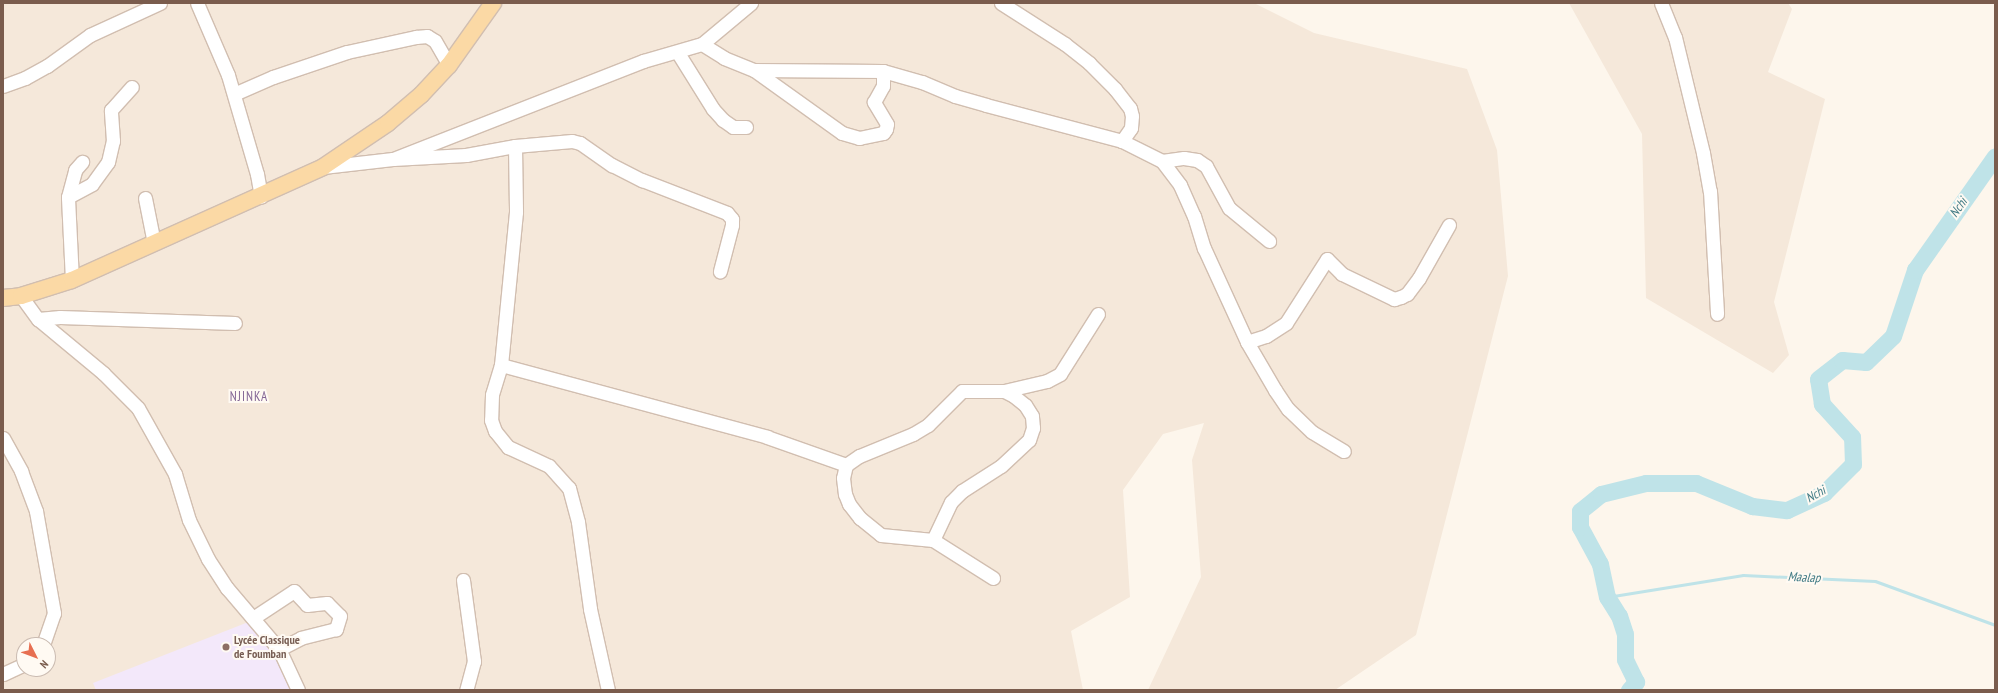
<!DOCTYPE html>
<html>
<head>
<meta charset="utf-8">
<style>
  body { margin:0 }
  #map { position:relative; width:1998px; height:693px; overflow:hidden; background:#fdf6ec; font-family:"PT Sans Narrow",sans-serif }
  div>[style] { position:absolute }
  .residential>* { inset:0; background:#f5e8da }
  .education>* { inset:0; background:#f3e8fa }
  .stream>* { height:3px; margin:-1.5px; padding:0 1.5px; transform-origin:1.5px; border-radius:1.5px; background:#bfe3e8 }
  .river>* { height:17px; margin:-8.5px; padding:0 8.5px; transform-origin:8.5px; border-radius:8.5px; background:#bfe3e8 }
  .roads { filter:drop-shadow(1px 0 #d1beb0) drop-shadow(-1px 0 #d1beb0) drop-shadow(0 1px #d1beb0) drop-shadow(0 -1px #d1beb0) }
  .minor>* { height:13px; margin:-6.5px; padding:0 6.5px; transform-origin:6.5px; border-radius:6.5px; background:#fff }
  .major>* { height:16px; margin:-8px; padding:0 8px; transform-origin:8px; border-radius:8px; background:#fbd9a5 }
  .dots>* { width:11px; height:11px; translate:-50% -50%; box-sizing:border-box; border:2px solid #fffaf3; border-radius:50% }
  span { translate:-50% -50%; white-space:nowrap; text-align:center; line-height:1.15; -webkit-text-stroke:4px #fffaf3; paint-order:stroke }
  .education-label { font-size:12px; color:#785e54; font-weight:700 }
  .left { translate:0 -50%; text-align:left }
  .water-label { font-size:13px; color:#437c86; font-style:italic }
  .neighbourhood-label { font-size:13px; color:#846695; letter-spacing:1px }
  .frame { position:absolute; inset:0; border:4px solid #7a5c4d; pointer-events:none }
  .north { position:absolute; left:16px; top:637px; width:40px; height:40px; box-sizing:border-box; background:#fffaf3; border:1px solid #cabbb1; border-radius:50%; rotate:132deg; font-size:11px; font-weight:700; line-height:16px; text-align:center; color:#7a5c4d }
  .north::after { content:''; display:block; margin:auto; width:14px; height:18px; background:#e76f51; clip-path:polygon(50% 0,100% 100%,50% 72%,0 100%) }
</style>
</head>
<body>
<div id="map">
  <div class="residential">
    <div style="clip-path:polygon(evenodd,3px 3px,1254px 3px,1314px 33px,1467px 69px,1497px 150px,1508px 276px,1416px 635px,1335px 690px,1148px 690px,1201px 577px,1192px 460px,1204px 423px,1163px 434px,1123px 490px,1130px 597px,1071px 631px,1083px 690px,3px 690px,3px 3px,24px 645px,48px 645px,48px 669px,24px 669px,24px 645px)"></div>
    <div style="clip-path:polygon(1569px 3px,1788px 3px,1792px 9px,1768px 72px,1825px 99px,1774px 302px,1789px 355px,1773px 373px,1646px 298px,1642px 134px)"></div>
  </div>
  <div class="education">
    <div style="clip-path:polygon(251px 621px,287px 674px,292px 690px,96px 690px,93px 683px)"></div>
  </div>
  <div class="stream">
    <div style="left:1607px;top:597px;width:138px;rotate:-9.2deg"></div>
    <div style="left:1743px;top:575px;width:132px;rotate:2.6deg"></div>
    <div style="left:1875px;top:581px;width:128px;rotate:20.1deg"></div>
  </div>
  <div class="river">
    <div style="left:1629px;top:690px;width:11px;rotate:-49deg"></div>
    <div style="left:1636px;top:682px;width:25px;rotate:-116deg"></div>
    <div style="left:1625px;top:659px;width:25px;rotate:-90deg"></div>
    <div style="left:1625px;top:634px;width:19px;rotate:-108deg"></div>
    <div style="left:1619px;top:616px;width:22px;rotate:-122deg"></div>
    <div style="left:1607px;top:597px;width:34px;rotate:-102deg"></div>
    <div style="left:1600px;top:564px;width:42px;rotate:-118.4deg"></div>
    <div style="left:1580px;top:527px;width:16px;rotate:-90deg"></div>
    <div style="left:1580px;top:511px;width:27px;rotate:-39deg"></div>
    <div style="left:1601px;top:494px;width:46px;rotate:-13.7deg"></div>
    <div style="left:1646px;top:483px;width:50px"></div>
    <div style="left:1696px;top:483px;width:61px;rotate:22.3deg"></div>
    <div style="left:1752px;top:506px;width:35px;rotate:7deg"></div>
    <div style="left:1787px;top:510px;width:41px;rotate:-24.7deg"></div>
    <div style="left:1824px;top:493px;width:41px;rotate:-45deg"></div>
    <div style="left:1853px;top:464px;width:27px;rotate:-92deg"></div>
    <div style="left:1852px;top:437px;width:45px;rotate:-132.3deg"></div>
    <div style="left:1822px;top:404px;width:25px;rotate:-99deg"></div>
    <div style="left:1818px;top:379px;width:31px;rotate:-38deg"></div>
    <div style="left:1842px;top:360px;width:24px;rotate:5deg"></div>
    <div style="left:1866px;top:362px;width:37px;rotate:-44deg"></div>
    <div style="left:1893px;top:336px;width:70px;rotate:-71.6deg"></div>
    <div style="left:1915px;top:270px;width:139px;rotate:-54.9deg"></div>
  </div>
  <div class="roads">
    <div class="minor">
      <div style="left:197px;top:3px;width:78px;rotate:66.7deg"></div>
      <div style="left:228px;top:75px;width:103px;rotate:73.7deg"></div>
      <div style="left:257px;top:174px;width:23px;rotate:80deg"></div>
      <div style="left:1001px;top:3px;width:76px;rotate:32.6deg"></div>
      <div style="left:1065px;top:44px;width:31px;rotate:38deg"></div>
      <div style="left:1089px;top:63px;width:37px;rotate:45deg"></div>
      <div style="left:1115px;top:89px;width:24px;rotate:52deg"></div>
      <div style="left:1130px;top:108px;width:8px;rotate:76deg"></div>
      <div style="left:1132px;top:116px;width:12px;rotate:95deg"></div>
      <div style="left:1131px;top:128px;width:16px;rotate:125deg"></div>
      <div style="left:1661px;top:3px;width:37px;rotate:68deg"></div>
      <div style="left:1675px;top:37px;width:119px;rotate:76.4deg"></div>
      <div style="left:1703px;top:153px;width:39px;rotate:80deg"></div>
      <div style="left:1710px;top:191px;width:123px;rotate:86.7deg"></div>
      <div style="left:702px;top:44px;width:64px;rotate:-39.9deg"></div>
      <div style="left:678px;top:53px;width:66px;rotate:58deg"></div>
      <div style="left:713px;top:109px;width:15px;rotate:48deg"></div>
      <div style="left:723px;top:120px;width:12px;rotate:35deg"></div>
      <div style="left:733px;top:127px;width:13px"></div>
      <div style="left:754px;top:70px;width:108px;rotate:35.6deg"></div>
      <div style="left:842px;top:133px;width:18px;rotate:16deg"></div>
      <div style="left:859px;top:138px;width:25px;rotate:-12deg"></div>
      <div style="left:883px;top:133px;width:5px;rotate:-53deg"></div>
      <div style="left:886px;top:129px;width:5px;rotate:-79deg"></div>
      <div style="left:887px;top:124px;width:26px;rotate:-121deg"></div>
      <div style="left:874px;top:102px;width:18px;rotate:-61deg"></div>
      <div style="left:883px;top:86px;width:15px;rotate:-90deg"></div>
      <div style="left:3px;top:86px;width:23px;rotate:-20deg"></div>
      <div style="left:25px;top:78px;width:25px;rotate:-29deg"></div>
      <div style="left:47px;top:66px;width:53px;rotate:-35.8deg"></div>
      <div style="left:90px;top:35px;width:77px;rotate:-24.6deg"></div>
      <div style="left:234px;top:94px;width:43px;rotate:-23.6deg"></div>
      <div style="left:273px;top:77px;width:78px;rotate:-18.7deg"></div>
      <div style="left:347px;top:52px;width:71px;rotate:-12.3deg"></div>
      <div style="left:416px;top:37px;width:11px;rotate:-5deg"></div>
      <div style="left:427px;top:36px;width:9px;rotate:32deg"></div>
      <div style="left:435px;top:41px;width:28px;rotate:60deg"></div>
      <div style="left:515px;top:146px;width:66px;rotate:89.1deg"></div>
      <div style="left:516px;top:212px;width:154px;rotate:95.6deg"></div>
      <div style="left:501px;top:365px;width:31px;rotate:107deg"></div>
      <div style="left:492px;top:395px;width:25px;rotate:92deg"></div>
      <div style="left:491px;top:420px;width:12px;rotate:70deg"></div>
      <div style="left:495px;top:431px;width:21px;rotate:51deg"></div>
      <div style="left:508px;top:447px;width:45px;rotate:24.9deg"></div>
      <div style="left:549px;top:466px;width:30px;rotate:48deg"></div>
      <div style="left:569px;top:488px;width:35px;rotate:75deg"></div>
      <div style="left:578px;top:522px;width:88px;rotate:82.1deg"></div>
      <div style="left:590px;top:609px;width:83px;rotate:77.5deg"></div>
      <div style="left:393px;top:159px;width:269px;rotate:-21.4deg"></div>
      <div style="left:643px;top:61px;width:61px;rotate:-16.1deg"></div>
      <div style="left:702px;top:44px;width:26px;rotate:32deg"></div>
      <div style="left:724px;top:58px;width:32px;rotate:22deg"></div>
      <div style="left:754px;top:70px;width:129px;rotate:0.4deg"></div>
      <div style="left:883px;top:71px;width:41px;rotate:15.8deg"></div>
      <div style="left:922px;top:82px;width:36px;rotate:23deg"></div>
      <div style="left:955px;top:96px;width:32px;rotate:16deg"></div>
      <div style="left:986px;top:105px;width:141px;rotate:14.8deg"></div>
      <div style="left:1122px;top:141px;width:45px;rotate:26.6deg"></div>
      <div style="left:1162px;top:161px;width:30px;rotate:53deg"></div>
      <div style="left:1180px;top:185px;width:34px;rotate:66deg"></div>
      <div style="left:1194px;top:216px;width:34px;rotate:73deg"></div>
      <div style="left:1204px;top:248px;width:103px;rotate:65.4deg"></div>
      <div style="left:1247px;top:342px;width:56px;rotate:59.7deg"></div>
      <div style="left:1275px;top:390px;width:23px;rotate:56deg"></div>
      <div style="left:1288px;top:409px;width:33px;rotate:44deg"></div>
      <div style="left:1312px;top:432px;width:37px;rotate:31deg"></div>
      <div style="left:1162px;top:161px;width:22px;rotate:-8deg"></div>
      <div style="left:1184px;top:158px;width:13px;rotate:9deg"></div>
      <div style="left:1197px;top:160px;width:11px;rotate:34deg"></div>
      <div style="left:1206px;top:166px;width:48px;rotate:61.3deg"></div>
      <div style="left:1229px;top:208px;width:52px;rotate:39.5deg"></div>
      <div style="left:323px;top:167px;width:70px;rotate:-6.5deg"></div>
      <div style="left:393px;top:159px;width:73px;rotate:-3.1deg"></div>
      <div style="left:466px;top:155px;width:50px;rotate:-10.4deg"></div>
      <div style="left:515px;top:146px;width:57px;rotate:-5deg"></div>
      <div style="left:572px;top:141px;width:8px;rotate:14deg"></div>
      <div style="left:580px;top:143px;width:39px;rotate:35deg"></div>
      <div style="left:612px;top:165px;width:34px;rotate:27deg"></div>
      <div style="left:642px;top:180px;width:91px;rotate:21.2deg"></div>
      <div style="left:727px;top:213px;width:8px;rotate:50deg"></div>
      <div style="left:732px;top:219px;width:6px;rotate:90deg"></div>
      <div style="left:732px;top:225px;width:48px;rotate:104.6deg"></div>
      <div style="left:68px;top:197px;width:27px;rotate:-28deg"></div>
      <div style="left:92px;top:184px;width:27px;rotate:-54deg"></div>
      <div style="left:108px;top:162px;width:22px;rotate:-77deg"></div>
      <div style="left:113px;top:141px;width:31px;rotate:-94deg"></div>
      <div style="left:111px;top:110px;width:31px;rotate:-48deg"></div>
      <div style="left:145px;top:198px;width:46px;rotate:78.7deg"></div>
      <div style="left:72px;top:280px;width:83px;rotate:-92.8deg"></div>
      <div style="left:68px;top:197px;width:28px;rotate:-75deg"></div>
      <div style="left:75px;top:170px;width:11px;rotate:-49deg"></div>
      <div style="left:21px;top:296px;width:29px;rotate:54deg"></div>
      <div style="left:38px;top:319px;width:85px;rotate:39.7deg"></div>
      <div style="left:103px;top:373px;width:49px;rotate:45deg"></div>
      <div style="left:138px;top:408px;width:76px;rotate:60.7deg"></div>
      <div style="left:175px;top:474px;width:48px;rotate:73.1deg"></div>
      <div style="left:189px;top:520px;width:43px;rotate:64deg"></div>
      <div style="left:208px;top:559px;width:35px;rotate:57deg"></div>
      <div style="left:227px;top:588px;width:80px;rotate:49.6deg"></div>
      <div style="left:279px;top:649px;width:45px;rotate:65.1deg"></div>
      <div style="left:38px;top:319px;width:22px;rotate:-5deg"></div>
      <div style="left:60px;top:317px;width:175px;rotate:2deg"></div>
      <div style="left:1247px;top:342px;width:20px;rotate:-18deg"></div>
      <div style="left:1266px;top:336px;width:24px;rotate:-33deg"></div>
      <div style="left:1286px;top:323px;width:76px;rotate:-57.4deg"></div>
      <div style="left:1327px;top:259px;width:21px;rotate:45deg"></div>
      <div style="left:1342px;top:274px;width:58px;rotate:25.7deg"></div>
      <div style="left:1394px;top:299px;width:7px;rotate:-16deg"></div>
      <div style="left:1401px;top:297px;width:7px;rotate:-27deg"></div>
      <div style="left:1407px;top:294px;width:20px;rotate:-53deg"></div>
      <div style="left:1419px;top:278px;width:61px;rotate:-60.5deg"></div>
      <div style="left:501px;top:365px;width:276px;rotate:15.1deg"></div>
      <div style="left:767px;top:437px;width:84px;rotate:19.5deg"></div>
      <div style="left:1004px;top:391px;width:44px;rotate:-13.1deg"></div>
      <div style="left:1047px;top:381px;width:15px;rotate:-28deg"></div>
      <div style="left:1060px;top:374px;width:71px;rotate:-57.7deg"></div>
      <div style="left:3px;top:438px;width:38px;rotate:61deg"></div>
      <div style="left:21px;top:471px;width:43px;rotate:69.4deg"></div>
      <div style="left:36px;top:511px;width:104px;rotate:80deg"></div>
      <div style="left:54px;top:613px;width:34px;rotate:109deg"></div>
      <div style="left:933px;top:540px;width:42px;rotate:-64.7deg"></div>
      <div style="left:951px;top:502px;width:16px;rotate:-45deg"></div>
      <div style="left:962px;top:491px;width:46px;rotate:-32.7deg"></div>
      <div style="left:1001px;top:466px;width:38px;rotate:-43deg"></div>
      <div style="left:1029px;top:440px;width:13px;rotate:-72deg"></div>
      <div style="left:1033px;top:428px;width:12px;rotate:-95deg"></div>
      <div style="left:1032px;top:416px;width:13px;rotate:-122deg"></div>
      <div style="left:1025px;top:405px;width:14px;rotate:-141deg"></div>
      <div style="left:1014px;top:396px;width:11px;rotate:-153deg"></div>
      <div style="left:1004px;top:391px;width:42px;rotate:180deg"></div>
      <div style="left:962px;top:391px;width:48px;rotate:135deg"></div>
      <div style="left:928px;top:425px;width:17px;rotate:149deg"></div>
      <div style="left:913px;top:434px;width:58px;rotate:157.8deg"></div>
      <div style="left:859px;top:456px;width:16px;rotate:145deg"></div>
      <div style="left:846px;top:465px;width:13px;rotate:103deg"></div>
      <div style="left:843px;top:478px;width:16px;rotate:83deg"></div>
      <div style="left:845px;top:494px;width:11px;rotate:68deg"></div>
      <div style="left:849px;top:504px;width:18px;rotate:52deg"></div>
      <div style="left:860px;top:518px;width:27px;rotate:39deg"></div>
      <div style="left:881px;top:535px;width:52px;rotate:5.5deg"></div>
      <div style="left:933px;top:540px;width:71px;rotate:32.3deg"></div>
      <div style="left:463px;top:580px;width:82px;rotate:82.3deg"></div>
      <div style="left:474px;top:661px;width:30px;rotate:105deg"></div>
      <div style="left:253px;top:618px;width:49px;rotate:-33.4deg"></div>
      <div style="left:294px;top:591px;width:19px;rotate:47deg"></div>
      <div style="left:307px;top:605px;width:20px;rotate:-6deg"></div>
      <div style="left:327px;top:603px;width:18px;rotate:45deg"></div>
      <div style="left:340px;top:616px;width:14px;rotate:107deg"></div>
      <div style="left:336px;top:629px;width:36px;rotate:166deg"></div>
      <div style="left:301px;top:638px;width:25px;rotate:153deg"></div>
      <div style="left:3px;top:674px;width:23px;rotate:-25deg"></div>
    </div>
    <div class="major">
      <div style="left:3px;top:298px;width:18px;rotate:-6deg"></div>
      <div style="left:21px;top:296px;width:53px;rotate:-17.4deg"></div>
      <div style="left:72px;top:280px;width:275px;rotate:-24.2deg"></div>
      <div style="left:323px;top:167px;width:78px;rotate:-34.1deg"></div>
      <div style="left:388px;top:123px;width:43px;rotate:-40.3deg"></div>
      <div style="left:421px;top:95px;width:41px;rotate:-47deg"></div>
      <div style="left:449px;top:65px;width:76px;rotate:-54.6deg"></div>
    </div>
  </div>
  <div class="dots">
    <div style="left:226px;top:647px;background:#8d6e63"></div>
  </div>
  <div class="education-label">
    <span class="left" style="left:234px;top:647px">Lycée Classique<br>de Foumban</span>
  </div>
  <div class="water-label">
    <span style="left:1959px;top:208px;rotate:-55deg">Nchi</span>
    <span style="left:1816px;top:495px;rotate:-30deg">Nchi</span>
    <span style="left:1804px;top:578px;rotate:3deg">Maalap</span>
  </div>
  <div class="neighbourhood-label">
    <span style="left:249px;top:397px">NJINKA</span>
  </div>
  <div class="frame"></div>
  <div class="north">N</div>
</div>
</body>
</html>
